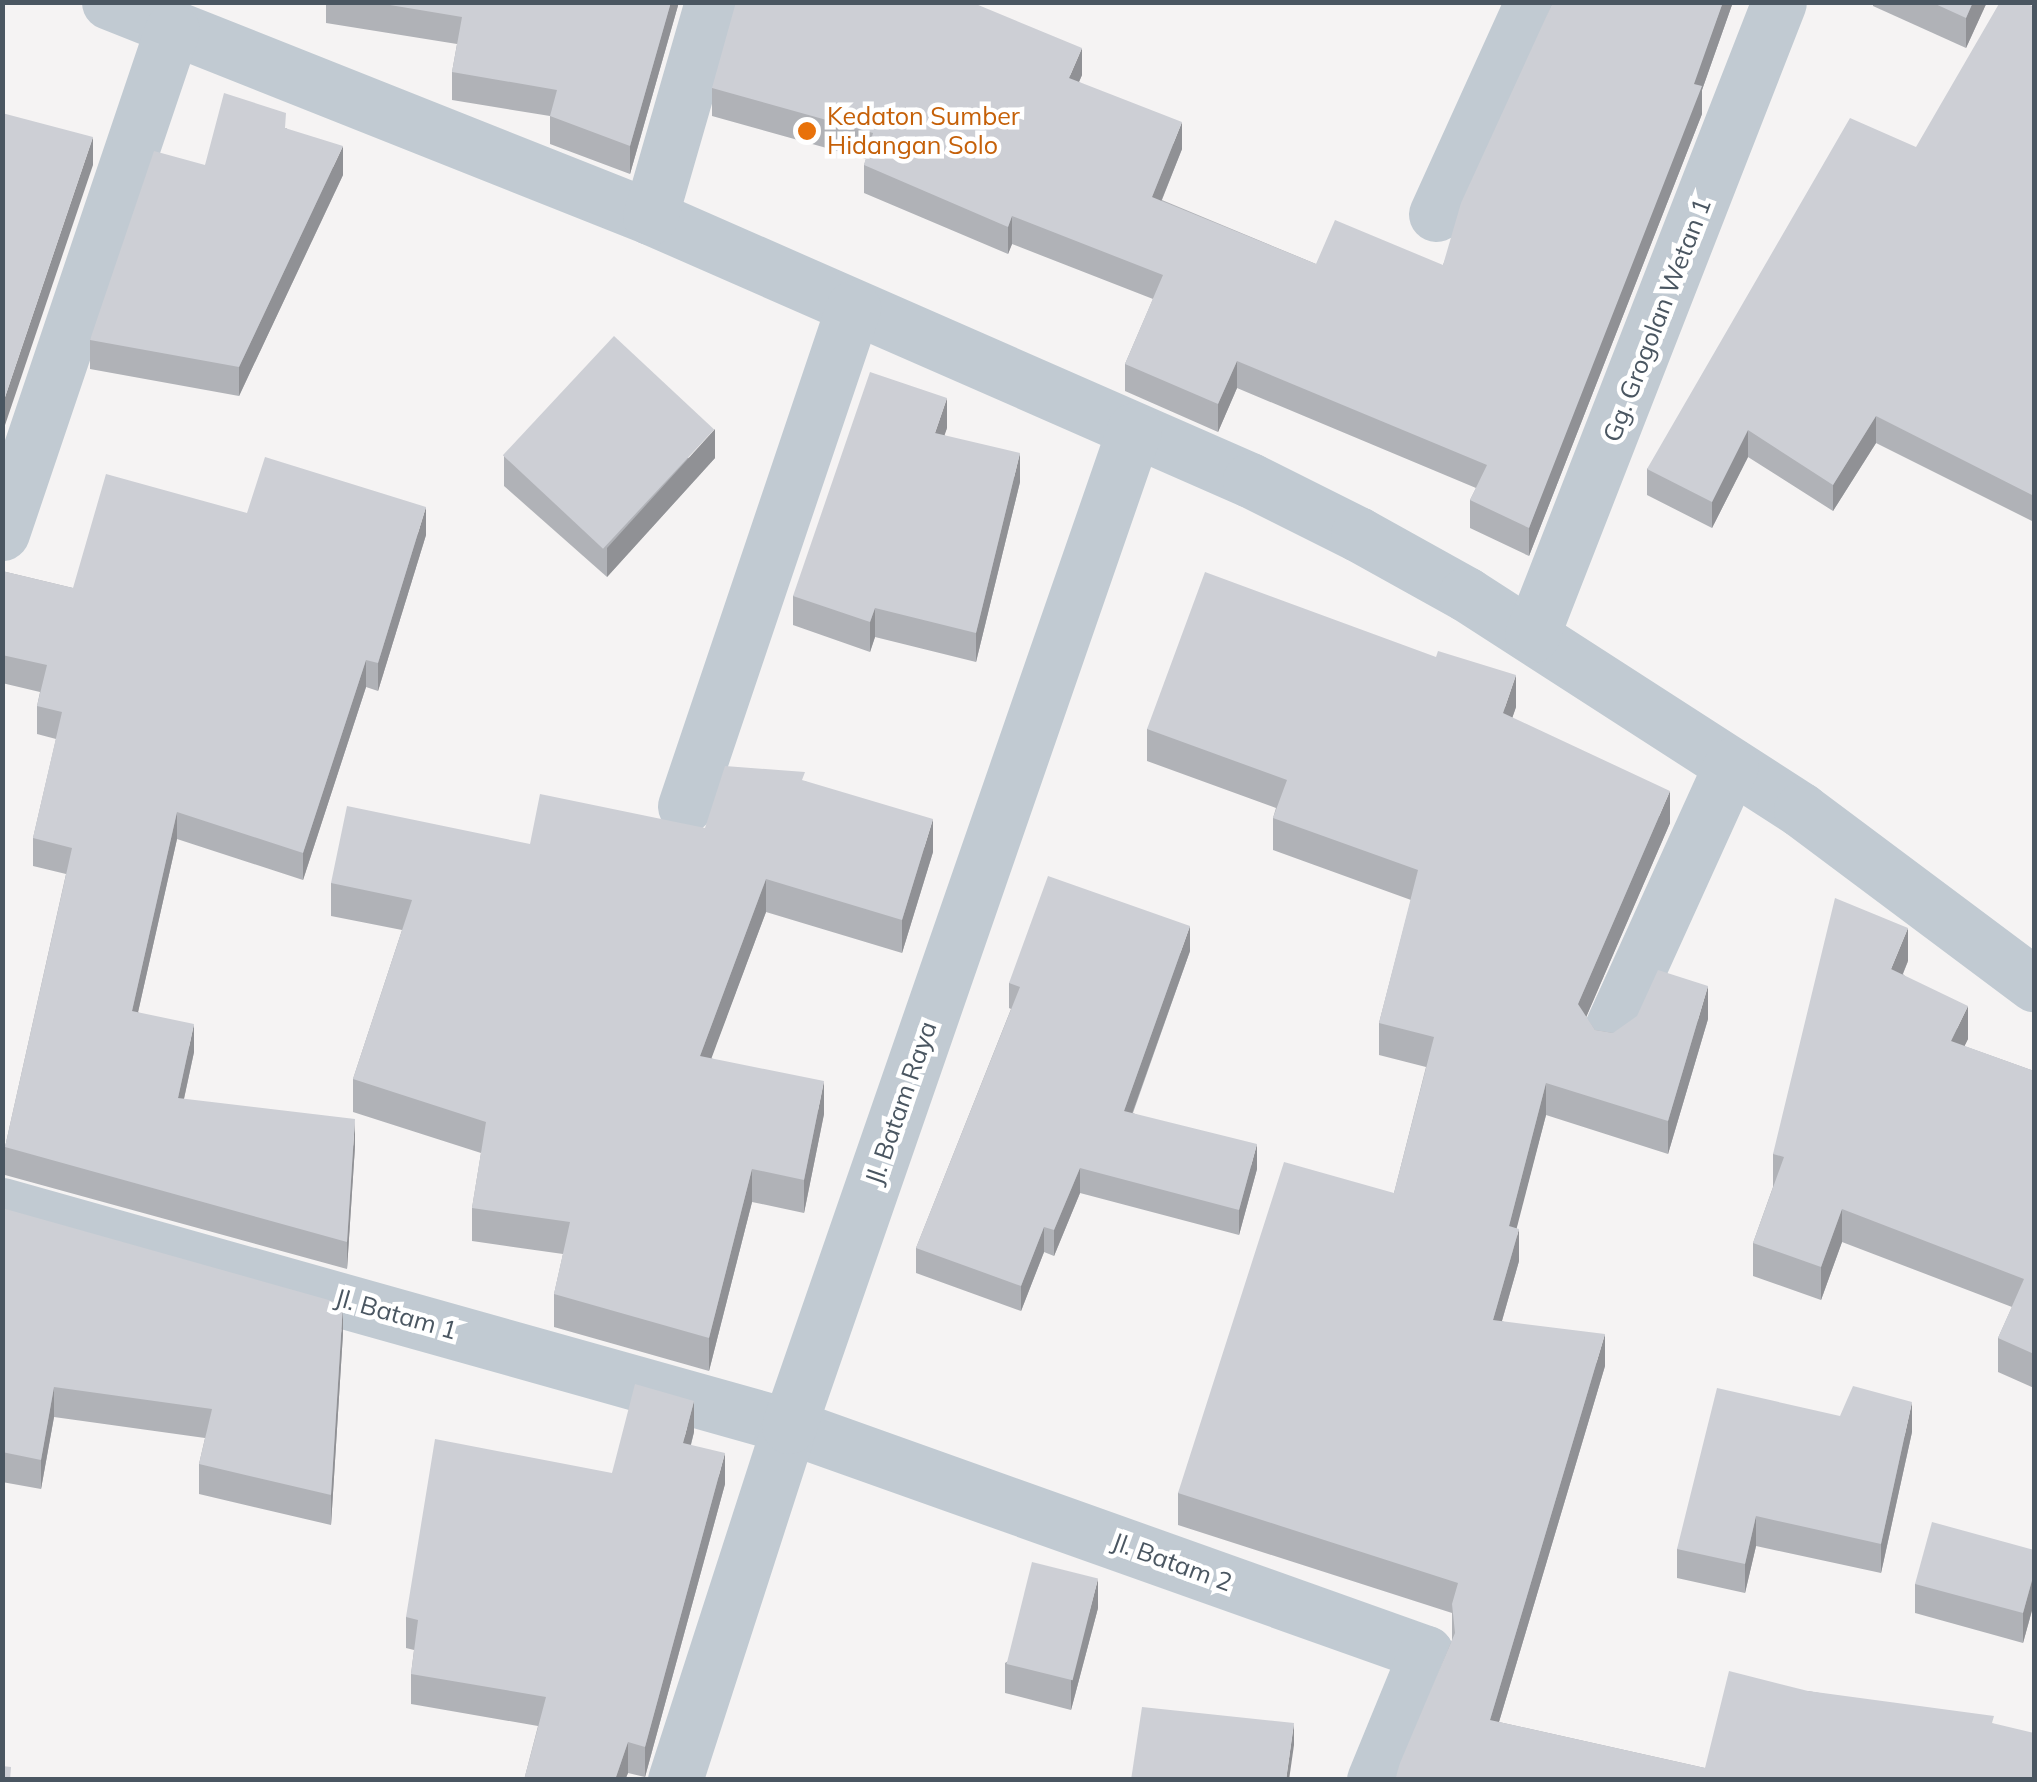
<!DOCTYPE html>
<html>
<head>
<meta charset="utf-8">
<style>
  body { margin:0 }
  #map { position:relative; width:2037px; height:1782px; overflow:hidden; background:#f5f3f3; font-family:Mulish,sans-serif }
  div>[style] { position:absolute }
  .minor>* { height:55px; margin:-27.5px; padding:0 27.5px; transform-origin:27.5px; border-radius:27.5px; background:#c1cad2 }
  .wall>* { inset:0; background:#b0b2b7 }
  .shaded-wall>* { inset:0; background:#909195 }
  .building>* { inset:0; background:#cdcfd5; transform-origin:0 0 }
  .dots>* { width:28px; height:28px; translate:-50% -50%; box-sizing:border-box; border:5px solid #fff; border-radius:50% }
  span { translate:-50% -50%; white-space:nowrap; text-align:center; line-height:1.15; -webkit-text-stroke:9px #fff; paint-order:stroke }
  .food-label { font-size:25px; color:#c56008 }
  .left { translate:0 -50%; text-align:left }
  .street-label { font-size:25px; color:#4a5661 }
  .frame { position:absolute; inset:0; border:5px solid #4a5661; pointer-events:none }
</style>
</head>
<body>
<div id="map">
  <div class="minor">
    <div style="left:109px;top:2px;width:582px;rotate:21.67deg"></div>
    <div style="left:650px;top:217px;width:655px;rotate:23.67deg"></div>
    <div style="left:1250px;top:480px;width:121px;rotate:26.6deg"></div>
    <div style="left:1358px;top:534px;width:124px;rotate:29.1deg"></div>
    <div style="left:1466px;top:594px;width:399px;rotate:32.8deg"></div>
    <div style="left:1801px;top:810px;width:291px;rotate:36.8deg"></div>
    <div style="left:1436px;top:214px;width:233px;rotate:-65.6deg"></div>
    <div style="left:650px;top:217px;width:224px;rotate:-73.9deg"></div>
    <div style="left:2px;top:533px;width:531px;rotate:-71.33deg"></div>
    <div style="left:1532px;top:635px;width:679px;rotate:-68.68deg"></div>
    <div style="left:685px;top:806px;width:526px;rotate:-71.36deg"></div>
    <div style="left:1609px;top:1034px;width:295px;rotate:-65.6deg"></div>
    <div style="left:2px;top:1205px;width:817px;rotate:15.69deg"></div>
    <div style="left:789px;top:1426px;width:676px;rotate:19.61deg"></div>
    <div style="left:1426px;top:1653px;width:137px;rotate:112.3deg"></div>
    <div style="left:675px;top:1780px;width:372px;rotate:-72.1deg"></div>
    <div style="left:789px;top:1426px;width:1054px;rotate:-70.89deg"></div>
  </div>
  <div class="wall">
    <div style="clip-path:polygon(326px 2px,679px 2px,630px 174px,550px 144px,550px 116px,452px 100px,452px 72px,457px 44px,326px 23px)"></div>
    <div style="clip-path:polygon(1553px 2px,1733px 2px,1702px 90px,1702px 114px,1529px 556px,1470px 528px,1470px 500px,1476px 488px,1237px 388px,1218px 432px,1125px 391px,1125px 364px,1153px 299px,1012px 244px,1008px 254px,864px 193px,864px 165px,866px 159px,712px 116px,712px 88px,1082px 75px,1079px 82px,1182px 149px,1162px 200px,1316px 264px,1443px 265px)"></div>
    <div style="clip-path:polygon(1873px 2px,1987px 2px,1966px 48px,1873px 6px)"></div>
    <div style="clip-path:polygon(2034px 7px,2034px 522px,1876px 443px,1833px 511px,1748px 457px,1712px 528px,1647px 495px,1647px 469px)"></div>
    <div style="clip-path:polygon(286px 128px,343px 175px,239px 396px,90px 369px,90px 340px,205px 165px)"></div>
    <div style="clip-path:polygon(947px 428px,944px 435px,1020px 482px,976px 662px,875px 637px,870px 652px,793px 625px,793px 596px)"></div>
    <div style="clip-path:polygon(504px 456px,715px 458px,607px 577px,504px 486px)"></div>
    <div style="clip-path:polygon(247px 513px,426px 535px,378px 691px,366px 687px,303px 880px,177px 839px,138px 1012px,194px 1052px,184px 1099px,355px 1146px,347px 1269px,5px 1175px,5px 1147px,66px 874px,33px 866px,33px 838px,56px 739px,37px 734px,37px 706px,40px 692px,2px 683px,2px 571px,73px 588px)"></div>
    <div style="clip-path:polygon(1516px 707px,1512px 718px,1670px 823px,1586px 1017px,1595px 1030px,1613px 1033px,1708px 1019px,1668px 1154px,1546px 1115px,1516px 1228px,1519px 1261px,1502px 1321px,1605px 1366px,1499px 1722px,1705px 1768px,1808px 1691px,1994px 1724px,2034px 1780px,1395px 1780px,1452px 1640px,1452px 1613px,1178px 1525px,1178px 1493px,1394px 1193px,1426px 1067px,1379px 1055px,1379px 1023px,1411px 900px,1273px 850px,1273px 818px,1276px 808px,1147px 761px,1147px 729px)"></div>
    <div style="clip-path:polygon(805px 781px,933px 852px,902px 953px,766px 912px,711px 1058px,824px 1114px,804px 1213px,752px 1202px,709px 1371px,554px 1327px,554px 1294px,563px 1254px,472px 1241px,472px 1208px,481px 1153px,353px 1112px,353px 1079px,402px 930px,331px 916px,331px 883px,530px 844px,705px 828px)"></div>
    <div style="clip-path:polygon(1190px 951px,1133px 1113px,1257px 1169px,1239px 1235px,1080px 1193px,1054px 1256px,1044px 1252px,1021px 1311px,916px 1273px,916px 1248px,1011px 1009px,1009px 1008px,1009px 983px)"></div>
    <div style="clip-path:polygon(1908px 961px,1903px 974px,1968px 1039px,1964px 1046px,2034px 1071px,2034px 1388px,1998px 1372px,1998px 1338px,2012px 1307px,1842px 1242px,1821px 1300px,1753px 1276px,1753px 1243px,1773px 1187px,1773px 1154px)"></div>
    <div style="clip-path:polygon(2px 1208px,343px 1333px,331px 1525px,199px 1494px,199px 1464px,205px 1438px,54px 1417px,41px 1489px,2px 1482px)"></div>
    <div style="clip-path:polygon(694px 1432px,691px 1445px,725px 1484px,645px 1777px,628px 1773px,625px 1780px,524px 1780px,538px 1726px,411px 1704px,411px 1674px,414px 1650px,406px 1648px,406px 1617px,612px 1473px)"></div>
    <div style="clip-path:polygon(1912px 1432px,1881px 1573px,1756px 1546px,1745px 1593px,1677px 1578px,1677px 1549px)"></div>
    <div style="clip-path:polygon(2034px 1550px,2034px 1603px,2023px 1643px,1915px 1613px,1915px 1584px)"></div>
    <div style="clip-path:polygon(1098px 1608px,1071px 1710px,1005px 1693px,1005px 1663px)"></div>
  </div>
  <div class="shaded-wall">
    <div style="clip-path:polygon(671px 2px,679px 2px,630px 174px,630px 146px)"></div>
    <div style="clip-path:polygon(1723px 2px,1733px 2px,1702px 90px,1702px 114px,1529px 556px,1529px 528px)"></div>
    <div style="clip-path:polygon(1973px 2px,1987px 2px,1966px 48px,1966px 18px)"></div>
    <div style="clip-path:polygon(1082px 48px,1082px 75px,1069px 105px,1069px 78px)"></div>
    <div style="clip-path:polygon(1182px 122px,1182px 149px,1152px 224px,1152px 197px)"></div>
    <div style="clip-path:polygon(93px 137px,93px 165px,2px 434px,2px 406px)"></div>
    <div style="clip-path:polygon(343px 146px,343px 175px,239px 396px,239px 367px)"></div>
    <div style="clip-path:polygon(1012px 216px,1012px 244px,1008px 254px,1008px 227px)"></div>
    <div style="clip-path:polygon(1237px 361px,1237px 388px,1218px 432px,1218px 404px)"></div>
    <div style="clip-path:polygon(947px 398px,947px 428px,935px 463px,935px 433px)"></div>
    <div style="clip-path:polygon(1876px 416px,1876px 443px,1833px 511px,1833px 485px)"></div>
    <div style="clip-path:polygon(715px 429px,715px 458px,607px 577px,607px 548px)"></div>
    <div style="clip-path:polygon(1748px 430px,1748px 457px,1712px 528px,1712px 502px)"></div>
    <div style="clip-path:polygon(1020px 453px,1020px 482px,976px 662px,976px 633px)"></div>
    <div style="clip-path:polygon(426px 507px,426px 535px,378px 691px,378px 663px)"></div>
    <div style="clip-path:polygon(875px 608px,875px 637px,870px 652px,870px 622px)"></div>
    <div style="clip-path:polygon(366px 660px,366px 687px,303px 880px,303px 853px)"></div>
    <div style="clip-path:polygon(1516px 675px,1516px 707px,1503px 745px,1503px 713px)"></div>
    <div style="clip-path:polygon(1670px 791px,1670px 823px,1578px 1036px,1578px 1004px)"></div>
    <div style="clip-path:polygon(177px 812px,177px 839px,132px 1039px,132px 1011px)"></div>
    <div style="clip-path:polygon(933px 819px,933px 852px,902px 953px,902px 920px)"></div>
    <div style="clip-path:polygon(766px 879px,766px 912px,700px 1089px,700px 1056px)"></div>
    <div style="clip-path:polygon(1190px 926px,1190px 951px,1124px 1136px,1124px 1111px)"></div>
    <div style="clip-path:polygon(1908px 928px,1908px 961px,1891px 1002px,1891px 969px)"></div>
    <div style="clip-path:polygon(1708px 986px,1708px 1019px,1668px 1154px,1668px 1121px)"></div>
    <div style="clip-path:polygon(1968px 1006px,1968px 1039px,1951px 1074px,1951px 1041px)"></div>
    <div style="clip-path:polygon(194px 1024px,194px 1052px,178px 1126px,178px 1098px)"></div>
    <div style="clip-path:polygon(824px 1081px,824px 1114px,804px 1213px,804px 1180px)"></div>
    <div style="clip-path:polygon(1546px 1083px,1546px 1115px,1509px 1258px,1509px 1226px)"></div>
    <div style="clip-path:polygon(355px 1119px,355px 1146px,347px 1269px,347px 1242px)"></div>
    <div style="clip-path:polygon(1257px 1144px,1257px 1169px,1239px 1235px,1239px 1210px)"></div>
    <div style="clip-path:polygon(1080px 1168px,1080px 1193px,1054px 1256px,1054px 1230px)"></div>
    <div style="clip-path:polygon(752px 1169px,752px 1202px,709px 1371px,709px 1338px)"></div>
    <div style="clip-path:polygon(1842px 1209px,1842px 1242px,1821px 1300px,1821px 1267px)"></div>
    <div style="clip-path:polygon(1044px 1227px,1044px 1252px,1021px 1311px,1021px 1286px)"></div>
    <div style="clip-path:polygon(1519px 1229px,1519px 1261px,1493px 1352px,1493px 1320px)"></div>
    <div style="clip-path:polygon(343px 1304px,343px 1333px,331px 1525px,331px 1495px)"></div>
    <div style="clip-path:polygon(1605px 1334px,1605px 1366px,1490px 1752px,1490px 1720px)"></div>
    <div style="clip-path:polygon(54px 1387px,54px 1417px,41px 1489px,41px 1460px)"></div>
    <div style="clip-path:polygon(694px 1401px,694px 1432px,683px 1474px,683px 1443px)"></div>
    <div style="clip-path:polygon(1912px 1402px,1912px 1432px,1881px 1573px,1881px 1544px)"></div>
    <div style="clip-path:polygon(725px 1453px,725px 1484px,645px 1777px,645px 1747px)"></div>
    <div style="clip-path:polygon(1756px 1516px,1756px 1546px,1745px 1593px,1745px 1564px)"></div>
    <div style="clip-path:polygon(2034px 1573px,2034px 1603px,2023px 1643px,2023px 1613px)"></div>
    <div style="clip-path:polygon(1098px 1579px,1098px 1608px,1071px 1710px,1071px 1681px)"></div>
    <div style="clip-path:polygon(1294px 1723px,1294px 1745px,1289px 1780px,1286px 1780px)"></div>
    <div style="clip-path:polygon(628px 1742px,628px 1773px,625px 1780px,615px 1780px)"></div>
  </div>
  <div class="building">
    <div style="clip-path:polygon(372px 2px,671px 2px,630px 146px,550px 116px,557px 90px,452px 72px,462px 17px)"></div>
    <div style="clip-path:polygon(736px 2px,971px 2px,1082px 48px,1069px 78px,1182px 122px,1152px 197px,1316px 264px,1335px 220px,1443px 265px,1461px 203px,1553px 2px,1723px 2px,1694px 84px,1702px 86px,1529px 528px,1470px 500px,1487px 465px,1237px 361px,1218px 404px,1125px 364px,1163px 275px,1012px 216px,1008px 227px,864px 165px,873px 133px,712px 88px)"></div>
    <div style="clip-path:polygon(1931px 2px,1973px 2px,1966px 18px)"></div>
    <div style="clip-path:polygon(2000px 2px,2024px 2px,2034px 7px,2034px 496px,1876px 416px,1833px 485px,1748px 430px,1712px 502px,1647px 469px,1850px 118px,1916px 147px)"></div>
    <div style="clip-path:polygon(224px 93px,286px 113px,285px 128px,343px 146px,239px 367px,90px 340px,154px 151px,205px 165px)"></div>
    <div style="clip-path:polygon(2px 113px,93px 137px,2px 406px)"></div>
    <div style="left:614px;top:336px;width:137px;height:163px;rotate:43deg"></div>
    <div style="clip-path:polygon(870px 372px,947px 398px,935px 433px,1020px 453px,976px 633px,875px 608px,870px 622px,793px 596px)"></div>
    <div style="clip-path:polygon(265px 457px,426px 507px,378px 663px,366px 660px,303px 853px,177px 812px,132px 1011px,194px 1024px,178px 1098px,355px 1119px,347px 1242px,5px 1147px,72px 848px,33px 838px,62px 712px,37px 706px,47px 665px,2px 655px,2px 571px,73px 588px,106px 474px,247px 513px)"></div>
    <div style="clip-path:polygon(1205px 572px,1436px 657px,1438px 651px,1516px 675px,1503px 713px,1670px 791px,1578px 1004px,1595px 1030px,1613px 1033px,1637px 1016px,1658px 970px,1708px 986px,1668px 1121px,1546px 1083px,1509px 1226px,1519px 1229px,1493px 1320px,1605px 1334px,1490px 1720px,1705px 1768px,1729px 1671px,1808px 1691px,1994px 1716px,1992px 1723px,2034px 1733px,2034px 1780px,1395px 1780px,1400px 1763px,1455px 1633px,1452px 1604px,1458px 1583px,1178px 1493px,1284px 1162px,1394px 1193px,1434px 1037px,1379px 1023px,1418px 870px,1273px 818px,1287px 780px,1147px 729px)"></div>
    <div style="clip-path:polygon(725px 766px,805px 772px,802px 780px,933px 819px,902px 920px,766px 879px,700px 1056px,824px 1081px,804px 1180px,752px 1169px,709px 1338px,554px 1294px,570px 1222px,472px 1208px,486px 1122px,353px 1079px,412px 900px,331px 883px,347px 806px,530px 844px,540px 794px,705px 828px)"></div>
    <div style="clip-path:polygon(1048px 876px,1190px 926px,1124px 1111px,1257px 1144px,1239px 1210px,1080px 1168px,1054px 1230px,1044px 1227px,1021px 1286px,916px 1248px,1020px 987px,1009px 983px)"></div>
    <div style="clip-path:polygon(1835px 898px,1908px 928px,1891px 969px,1968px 1006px,1951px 1041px,2034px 1071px,2034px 1354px,1998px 1338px,2024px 1279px,1842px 1209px,1821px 1267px,1753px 1243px,1784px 1157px,1773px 1154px)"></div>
    <div style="clip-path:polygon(2px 1208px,343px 1304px,331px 1495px,199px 1464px,212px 1409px,54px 1387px,41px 1460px,2px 1452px)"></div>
    <div style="clip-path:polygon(635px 1384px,694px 1401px,683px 1443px,725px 1453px,645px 1747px,628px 1742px,615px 1780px,524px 1780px,546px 1697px,411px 1674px,418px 1620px,406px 1617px,435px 1439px,612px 1473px)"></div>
    <div style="clip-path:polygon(1853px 1386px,1912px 1402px,1881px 1544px,1756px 1516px,1745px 1564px,1677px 1549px,1717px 1388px,1840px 1416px)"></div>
    <div style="clip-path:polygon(1932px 1522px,2034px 1550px,2034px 1573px,2023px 1613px,1915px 1584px)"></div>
    <div style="left:1032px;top:1562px;width:68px;height:105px;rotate:14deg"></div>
    <div style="clip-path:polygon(1142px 1707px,1294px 1723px,1286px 1780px,1131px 1780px)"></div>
    <div style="clip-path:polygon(2px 1766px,11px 1767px,10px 1780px,2px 1780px)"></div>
  </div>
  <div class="dots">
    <div style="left:807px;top:131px;background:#e8710a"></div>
  </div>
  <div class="food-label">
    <span class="left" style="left:827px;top:131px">Kedaton Sumber<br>Hidangan Solo</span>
  </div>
  <div class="street-label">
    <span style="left:1657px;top:320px;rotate:-69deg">Gg. Grogolan Wetan 1</span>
    <span style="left:901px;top:1103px;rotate:-71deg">Jl. Batam Raya</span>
    <span style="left:396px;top:1314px;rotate:16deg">Jl. Batam 1</span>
    <span style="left:1172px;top:1562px;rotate:20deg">Jl. Batam 2</span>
  </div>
  <div class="frame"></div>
</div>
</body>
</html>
